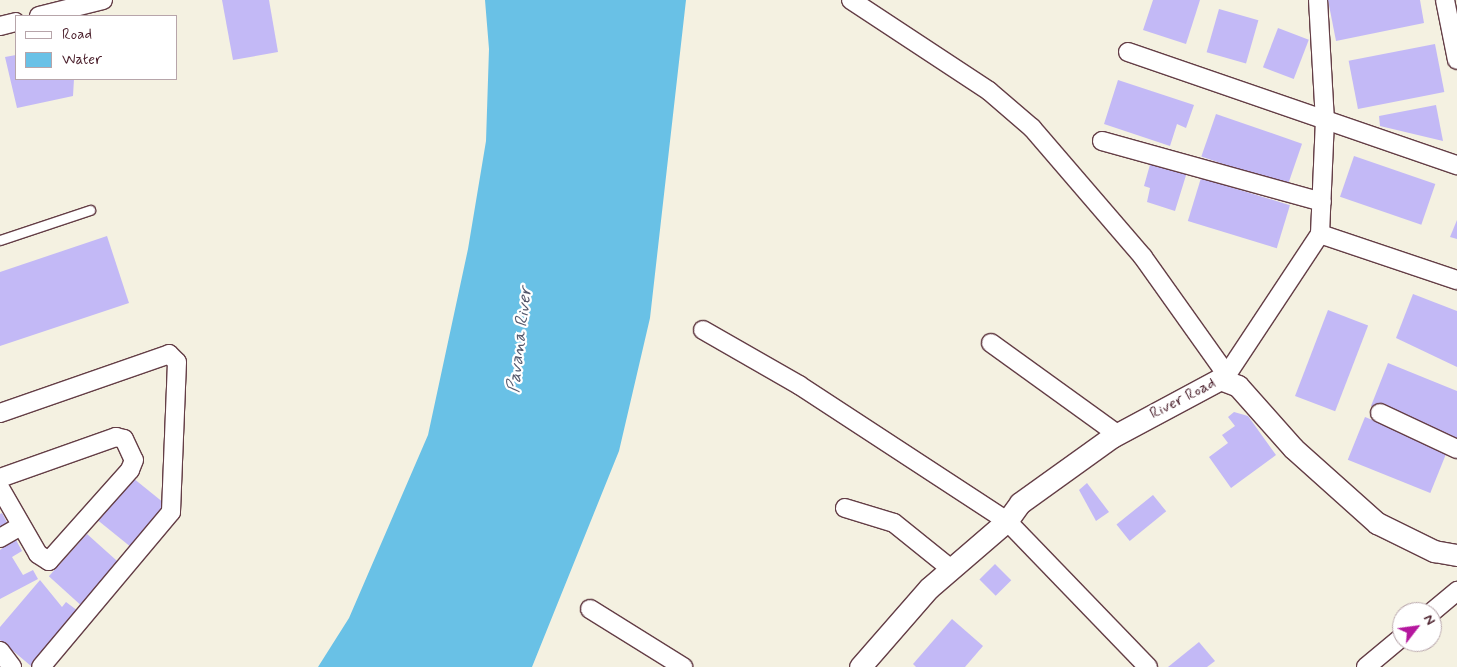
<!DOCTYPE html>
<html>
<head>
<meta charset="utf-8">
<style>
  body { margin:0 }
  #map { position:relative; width:1457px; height:667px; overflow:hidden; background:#f4f1e1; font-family:Mynerve,sans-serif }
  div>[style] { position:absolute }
  .water>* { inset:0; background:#69c1e6 }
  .building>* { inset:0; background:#c3b9f6; transform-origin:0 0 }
  .roads { filter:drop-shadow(1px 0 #643e46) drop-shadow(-1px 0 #643e46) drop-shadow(0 1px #643e46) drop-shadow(0 -1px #643e46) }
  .service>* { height:9px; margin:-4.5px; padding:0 4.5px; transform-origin:4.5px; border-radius:4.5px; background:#fff }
  .minor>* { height:18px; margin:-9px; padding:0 9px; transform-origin:9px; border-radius:9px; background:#fff }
  .tertiary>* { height:21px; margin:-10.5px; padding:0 10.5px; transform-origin:10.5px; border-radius:10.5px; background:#fff }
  span { translate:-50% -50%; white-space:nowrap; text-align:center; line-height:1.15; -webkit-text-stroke:4.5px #fff; paint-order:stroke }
  .street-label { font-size:16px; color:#4a1f2b }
  .water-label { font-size:18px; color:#55586c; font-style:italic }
  .legend { position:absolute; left:15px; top:15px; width:162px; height:65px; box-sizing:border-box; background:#fff; border:1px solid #b7a5aa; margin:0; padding:6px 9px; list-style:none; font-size:15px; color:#4a1f2b }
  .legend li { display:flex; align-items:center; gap:10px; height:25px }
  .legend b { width:25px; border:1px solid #b7a5aa }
  .north { position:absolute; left:1392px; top:602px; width:50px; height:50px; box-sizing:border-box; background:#fff; border:1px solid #b7a5aa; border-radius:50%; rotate:60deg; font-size:14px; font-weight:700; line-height:20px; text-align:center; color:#4a1f2b }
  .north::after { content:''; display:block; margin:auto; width:18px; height:22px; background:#b5179e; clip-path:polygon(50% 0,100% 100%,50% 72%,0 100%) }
</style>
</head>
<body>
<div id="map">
  <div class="water">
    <div style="clip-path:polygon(485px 0,686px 0,650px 318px,619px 451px,532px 667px,318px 667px,349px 618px,428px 435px,468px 249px,486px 141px,489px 49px)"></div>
  </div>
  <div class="building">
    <div style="clip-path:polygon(222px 0,269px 0,278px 52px,233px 60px)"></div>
    <div style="clip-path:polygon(1153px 0,1200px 0,1186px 44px,1143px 30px)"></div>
    <div style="clip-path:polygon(1328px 0,1420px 0,1424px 23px,1336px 41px)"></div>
    <div style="left:1219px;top:9px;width:41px;height:45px;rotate:16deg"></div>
    <div style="left:1278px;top:28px;width:33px;height:42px;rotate:21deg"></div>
    <div style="left:1435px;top:44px;width:49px;height:88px;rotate:79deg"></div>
    <div style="clip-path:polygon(16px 55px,16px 79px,74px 79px,73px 96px,17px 108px,5px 57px)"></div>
    <div style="clip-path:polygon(1118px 80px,1194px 105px,1186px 128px,1177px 124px,1170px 146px,1104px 124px)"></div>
    <div style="clip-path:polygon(1436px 105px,1443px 141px,1380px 126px,1379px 116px)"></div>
    <div style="left:1216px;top:114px;width:91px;height:45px;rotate:19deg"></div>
    <div style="left:1354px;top:156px;width:86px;height:43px;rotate:19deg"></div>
    <div style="clip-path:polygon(1151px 161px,1187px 172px,1175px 211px,1147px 202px,1150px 188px,1144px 186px)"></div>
    <div style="left:1201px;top:178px;width:93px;height:45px;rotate:17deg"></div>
    <div style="clip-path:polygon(1457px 220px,1457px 239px,1450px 237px)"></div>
    <div style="clip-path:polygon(107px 236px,129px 303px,0 346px,0 272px)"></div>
    <div style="clip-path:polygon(1413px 294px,1457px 311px,1457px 367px,1396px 338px)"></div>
    <div style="left:1328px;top:310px;width:43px;height:92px;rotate:21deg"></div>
    <div style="clip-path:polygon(1388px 363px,1457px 391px,1457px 440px,1371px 406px)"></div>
    <div style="clip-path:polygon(1234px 412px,1248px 416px,1276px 455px,1231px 488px,1209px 457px,1228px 443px,1222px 435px,1235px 426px,1228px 417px)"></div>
    <div style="left:1365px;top:417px;width:89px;height:46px;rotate:22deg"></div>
    <div style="left:133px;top:478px;width:43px;height:55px;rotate:39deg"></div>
    <div style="clip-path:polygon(1087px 483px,1109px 512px,1096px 521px,1079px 490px)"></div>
    <div style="left:1153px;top:495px;width:21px;height:47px;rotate:51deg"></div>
    <div style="clip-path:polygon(2px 513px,10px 528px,0 534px,0 514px)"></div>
    <div style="left:87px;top:534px;width:45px;height:57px;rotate:42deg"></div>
    <div style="clip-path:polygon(15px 538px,22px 551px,12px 557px,23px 575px,33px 570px,38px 579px,0 599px,0 550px)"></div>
    <div style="left:995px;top:564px;width:23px;height:22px;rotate:45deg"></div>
    <div style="clip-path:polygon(40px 580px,62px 607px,66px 602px,78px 611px,31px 666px,0 640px,0 627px)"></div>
    <div style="clip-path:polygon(952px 619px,983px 646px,965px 667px,916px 667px,913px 664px)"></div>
    <div style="clip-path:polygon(1199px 642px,1215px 661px,1207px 667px,1168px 667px)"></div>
  </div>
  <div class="roads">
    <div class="service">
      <div style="left:0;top:240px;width:95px;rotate:-18.4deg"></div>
    </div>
    <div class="minor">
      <div style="left:851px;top:0;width:165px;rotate:33.4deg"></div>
      <div style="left:989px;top:91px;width:57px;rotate:40.7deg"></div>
      <div style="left:1032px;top:128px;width:170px;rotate:49.3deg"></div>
      <div style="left:1143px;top:257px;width:145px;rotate:54.6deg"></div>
      <div style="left:1445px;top:0;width:61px;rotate:78.7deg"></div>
      <div style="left:39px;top:16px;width:66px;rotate:-14deg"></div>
      <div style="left:0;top:26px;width:16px;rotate:-14deg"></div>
      <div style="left:1128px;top:52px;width:348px;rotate:19deg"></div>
      <div style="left:1102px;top:141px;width:228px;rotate:15.5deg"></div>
      <div style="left:1320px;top:234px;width:145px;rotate:18.6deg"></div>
      <div style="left:703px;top:330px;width:111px;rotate:29.8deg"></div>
      <div style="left:799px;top:385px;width:249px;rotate:33.2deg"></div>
      <div style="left:1007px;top:521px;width:203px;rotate:46deg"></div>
      <div style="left:991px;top:343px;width:155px;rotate:35.8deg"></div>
      <div style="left:1224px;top:379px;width:174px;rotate:-56.5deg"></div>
      <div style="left:1320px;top:234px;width:113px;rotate:-87.5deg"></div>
      <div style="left:1325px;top:121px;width:121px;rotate:-93.3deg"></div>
      <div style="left:0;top:413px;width:179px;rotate:-19.2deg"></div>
      <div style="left:169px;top:354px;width:11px;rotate:45deg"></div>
      <div style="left:177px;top:362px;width:150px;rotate:92.3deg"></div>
      <div style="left:171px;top:512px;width:202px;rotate:130deg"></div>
      <div style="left:1380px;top:413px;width:85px;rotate:25.1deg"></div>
      <div style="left:0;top:478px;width:123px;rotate:-19.5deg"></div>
      <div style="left:116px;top:437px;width:8px;rotate:14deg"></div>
      <div style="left:124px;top:439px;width:23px;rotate:65deg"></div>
      <div style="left:134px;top:460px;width:11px;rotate:112deg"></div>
      <div style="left:130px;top:470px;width:122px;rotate:131.7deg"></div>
      <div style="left:49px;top:561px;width:13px;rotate:-148deg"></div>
      <div style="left:38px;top:554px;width:76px;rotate:-119.9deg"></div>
      <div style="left:845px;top:508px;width:51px;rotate:17deg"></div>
      <div style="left:894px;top:523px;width:73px;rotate:38.9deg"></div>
      <div style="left:0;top:538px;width:24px;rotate:-30deg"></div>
      <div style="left:590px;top:609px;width:110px;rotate:31.9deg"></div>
      <div style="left:1432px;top:612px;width:33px;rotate:-40deg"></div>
      <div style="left:0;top:651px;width:20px;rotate:53deg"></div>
      <div style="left:1366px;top:667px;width:47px;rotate:-39.8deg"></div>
    </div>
    <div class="tertiary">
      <div style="left:860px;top:667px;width:105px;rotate:-48.9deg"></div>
      <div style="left:929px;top:588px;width:103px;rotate:-40.7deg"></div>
      <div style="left:1007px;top:521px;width:22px;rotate:-54deg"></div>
      <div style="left:1020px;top:503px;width:113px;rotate:-35.7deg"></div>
      <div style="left:1112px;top:437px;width:123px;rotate:-28.2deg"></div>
      <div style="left:1220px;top:379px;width:19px;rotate:21deg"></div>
      <div style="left:1238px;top:386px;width:83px;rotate:48.4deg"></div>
      <div style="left:1293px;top:448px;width:113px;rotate:41.8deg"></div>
      <div style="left:1377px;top:523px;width:64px;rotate:26.2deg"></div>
      <div style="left:1434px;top:551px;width:23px;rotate:10deg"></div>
    </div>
  </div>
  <div class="street-label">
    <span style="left:1183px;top:399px;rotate:-27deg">River Road</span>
  </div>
  <div class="water-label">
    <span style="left:520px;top:340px;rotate:-83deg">Pavana River</span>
  </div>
  <ul class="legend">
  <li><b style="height:6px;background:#fff"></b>Road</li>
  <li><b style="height:14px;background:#69c1e6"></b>Water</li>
  </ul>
  <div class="north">N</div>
</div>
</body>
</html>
